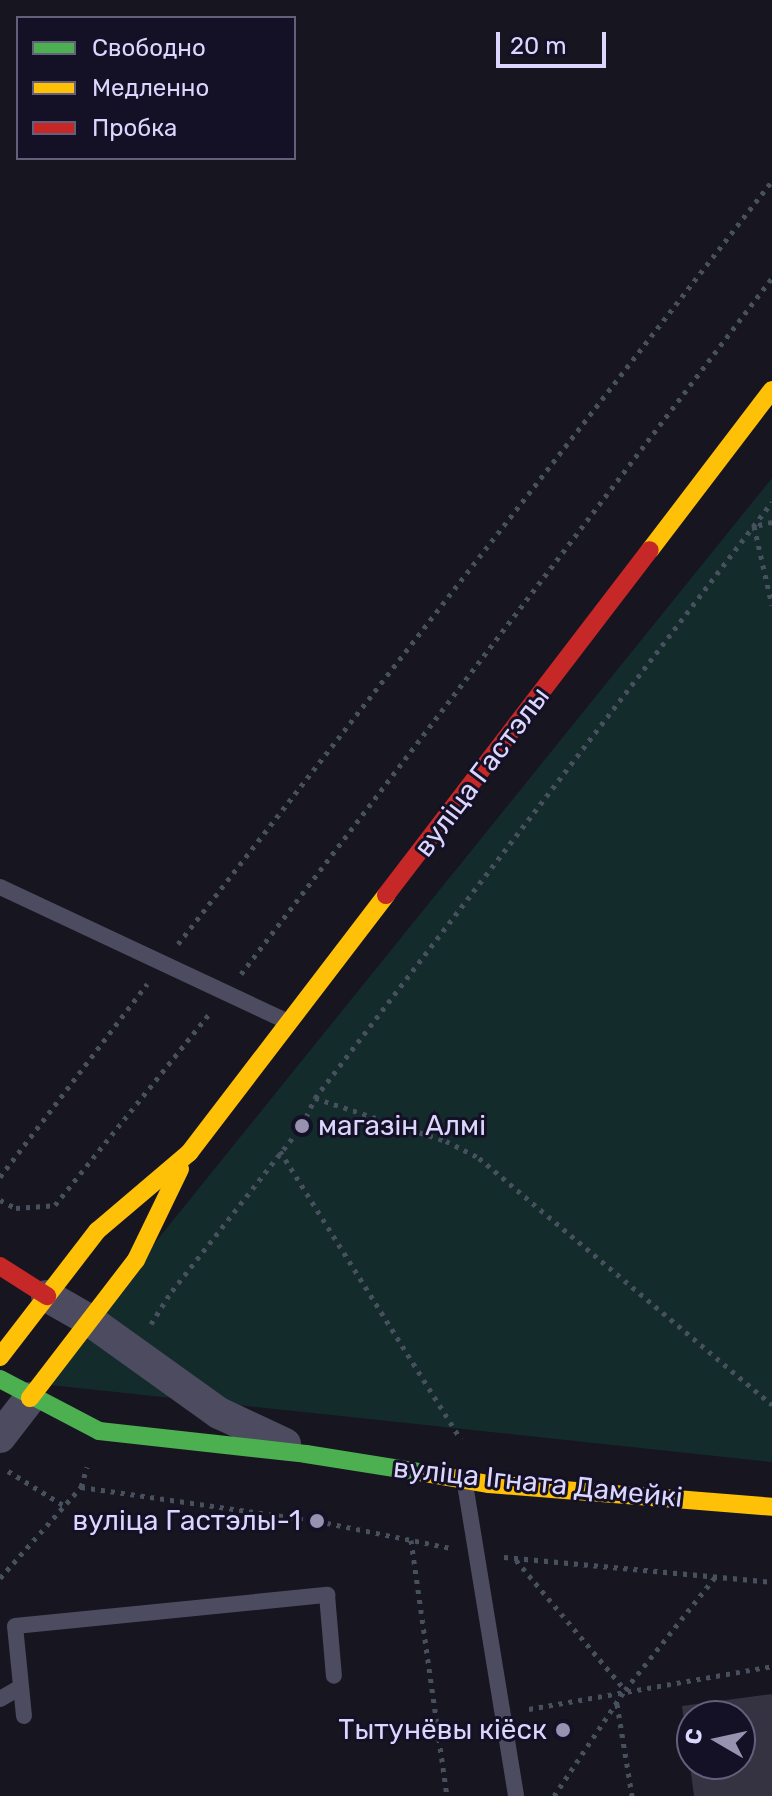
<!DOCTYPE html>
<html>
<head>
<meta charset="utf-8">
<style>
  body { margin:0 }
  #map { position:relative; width:772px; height:1796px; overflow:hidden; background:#171520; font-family:Rubik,sans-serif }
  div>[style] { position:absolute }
  .green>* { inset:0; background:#142b2c }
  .building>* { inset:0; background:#353342 }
  .path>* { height:5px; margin-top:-2.5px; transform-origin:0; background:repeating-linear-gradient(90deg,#47515e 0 4px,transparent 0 10px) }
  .lane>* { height:16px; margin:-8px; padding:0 8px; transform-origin:8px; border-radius:8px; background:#4c4b60 }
  .street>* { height:32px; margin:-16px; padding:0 16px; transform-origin:16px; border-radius:16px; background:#4c4b60 }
  .fast>* { height:18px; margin:-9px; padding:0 9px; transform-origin:9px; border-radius:9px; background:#4caf50 }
  .slow>* { height:18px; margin:-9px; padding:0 9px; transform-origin:9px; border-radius:9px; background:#ffc107 }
  .jam>* { height:18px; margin:-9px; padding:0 9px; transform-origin:9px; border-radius:9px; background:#c62828 }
  .dots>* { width:22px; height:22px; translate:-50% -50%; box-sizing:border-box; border:4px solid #141025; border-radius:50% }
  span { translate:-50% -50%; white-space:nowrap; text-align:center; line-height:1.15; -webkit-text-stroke:6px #141025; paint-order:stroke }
  .street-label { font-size:28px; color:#dbd6fd }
  .poi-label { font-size:28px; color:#dbd6fd }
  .left { translate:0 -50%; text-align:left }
  .right { translate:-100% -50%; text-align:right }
  .legend { position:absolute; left:16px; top:16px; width:280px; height:144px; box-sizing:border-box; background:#141025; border:2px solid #645f7b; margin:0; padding:10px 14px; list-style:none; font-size:24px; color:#dbd6fd }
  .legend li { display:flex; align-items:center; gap:16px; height:40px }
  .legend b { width:40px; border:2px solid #645f7b }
  .north { position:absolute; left:676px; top:1700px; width:80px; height:80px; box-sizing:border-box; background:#141025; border:2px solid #645f7b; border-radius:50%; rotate:279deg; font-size:22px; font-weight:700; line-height:32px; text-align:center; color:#dbd6fd }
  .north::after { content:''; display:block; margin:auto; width:28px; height:36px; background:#9692b0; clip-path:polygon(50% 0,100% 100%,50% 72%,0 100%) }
  .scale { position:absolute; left:496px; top:32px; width:110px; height:36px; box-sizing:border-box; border:4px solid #dbd6fd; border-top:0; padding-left:10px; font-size:24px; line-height:28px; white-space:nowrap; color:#dbd6fd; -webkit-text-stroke:6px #141025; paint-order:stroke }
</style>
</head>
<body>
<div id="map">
  <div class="green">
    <div style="clip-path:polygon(772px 478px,772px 1462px,41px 1384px)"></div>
  </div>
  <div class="building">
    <div style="clip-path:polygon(evenodd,772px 1694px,772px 1796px,694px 1796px,682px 1706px,772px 1694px,692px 1716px,740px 1716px,740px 1764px,692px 1764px,692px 1716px)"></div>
  </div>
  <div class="path">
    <div style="left:772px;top:522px;width:18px;rotate:167deg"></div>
    <div style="left:754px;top:526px;width:81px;rotate:77.2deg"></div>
    <div style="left:178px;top:944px;width:967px;rotate:-52.1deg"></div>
    <div style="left:241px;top:974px;width:875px;rotate:-52.66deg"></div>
    <div style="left:315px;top:1098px;width:138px;rotate:18.2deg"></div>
    <div style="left:446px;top:1141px;width:37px;rotate:27deg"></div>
    <div style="left:479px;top:1158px;width:383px;rotate:40.1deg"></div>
    <div style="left:280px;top:1151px;width:340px;rotate:57.9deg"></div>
    <div style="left:0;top:1177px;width:243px;rotate:-52.7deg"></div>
    <div style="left:0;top:1200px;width:18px;rotate:27deg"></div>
    <div style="left:16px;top:1208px;width:39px;rotate:-4deg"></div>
    <div style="left:55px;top:1205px;width:247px;rotate:-51.1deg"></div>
    <div style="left:151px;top:1324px;width:39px;rotate:-58deg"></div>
    <div style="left:172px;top:1291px;width:210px;rotate:-51.8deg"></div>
    <div style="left:302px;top:1126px;width:31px;rotate:-65deg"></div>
    <div style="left:315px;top:1098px;width:751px;rotate:-52.52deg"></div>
    <div style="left:8px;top:1471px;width:65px;rotate:31.7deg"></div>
    <div style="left:81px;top:1487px;width:238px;rotate:8.2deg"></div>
    <div style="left:317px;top:1521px;width:137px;rotate:11.4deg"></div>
    <div style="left:411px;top:1540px;width:259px;rotate:82deg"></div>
    <div style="left:504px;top:1557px;width:269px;rotate:5.3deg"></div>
    <div style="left:516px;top:1560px;width:170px;rotate:50deg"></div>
    <div style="left:0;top:1578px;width:122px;rotate:-48.3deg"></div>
    <div style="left:81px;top:1487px;width:21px;rotate:-73deg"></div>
    <div style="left:617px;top:1704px;width:93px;rotate:80.7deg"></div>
    <div style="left:529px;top:1709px;width:247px;rotate:-10deg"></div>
    <div style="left:554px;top:1796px;width:128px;rotate:-56.2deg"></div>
    <div style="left:625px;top:1690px;width:146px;rotate:-51.4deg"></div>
  </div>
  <div class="lane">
    <div style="left:0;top:887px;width:316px;rotate:25.1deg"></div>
    <div style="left:465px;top:1484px;width:316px;rotate:80.7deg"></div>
    <div style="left:0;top:1699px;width:24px;rotate:-30deg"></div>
    <div style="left:24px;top:1716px;width:90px;rotate:-95.7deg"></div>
    <div style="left:15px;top:1626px;width:314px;rotate:-5.7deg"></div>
    <div style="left:327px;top:1595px;width:81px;rotate:85.1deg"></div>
  </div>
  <div class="street">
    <div style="left:47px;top:1296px;width:48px;rotate:29.7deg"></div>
    <div style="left:89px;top:1320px;width:160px;rotate:35.6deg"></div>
    <div style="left:219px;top:1413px;width:73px;rotate:25.2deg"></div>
    <div style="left:0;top:1437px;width:49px;rotate:-52.4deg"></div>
  </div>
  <div class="fast">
    <div style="left:0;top:1379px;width:112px;rotate:27.7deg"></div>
    <div style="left:99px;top:1431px;width:208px;rotate:6.3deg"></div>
    <div style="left:306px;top:1454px;width:120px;rotate:9.1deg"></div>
  </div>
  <div class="slow">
    <div style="left:650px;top:550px;width:201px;rotate:-52.7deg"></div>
    <div style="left:0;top:1357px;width:159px;rotate:-52.4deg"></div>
    <div style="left:97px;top:1231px;width:121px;rotate:-40.3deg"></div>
    <div style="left:189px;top:1153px;width:325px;rotate:-52.6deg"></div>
    <div style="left:30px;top:1398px;width:174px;rotate:-52.5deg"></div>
    <div style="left:136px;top:1260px;width:101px;rotate:-64.2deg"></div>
    <div style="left:424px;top:1473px;width:66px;rotate:9.6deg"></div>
    <div style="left:489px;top:1484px;width:284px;rotate:4.6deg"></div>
  </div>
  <div class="jam">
    <div style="left:386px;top:895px;width:434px;rotate:-52.6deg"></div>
    <div style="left:0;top:1266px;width:56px;rotate:32.6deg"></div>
  </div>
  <div class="dots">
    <div style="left:302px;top:1126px;background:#9692b0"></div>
    <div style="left:317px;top:1521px;background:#9692b0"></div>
    <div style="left:563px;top:1730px;background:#9692b0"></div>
  </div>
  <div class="street-label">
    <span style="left:482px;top:772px;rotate:-53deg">вуліца Гастэлы</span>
    <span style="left:538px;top:1483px;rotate:6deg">вуліца Ігната Дамейкі</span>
  </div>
  <div class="poi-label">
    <span class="left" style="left:318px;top:1126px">магазін Алмі</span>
    <span class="right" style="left:301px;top:1521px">вуліца Гастэлы-1</span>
    <span class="right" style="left:547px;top:1730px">Тытунёвы кіёск</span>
  </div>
  <ul class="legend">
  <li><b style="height:10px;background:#4caf50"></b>Свободно</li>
  <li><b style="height:10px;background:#ffc107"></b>Медленно</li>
  <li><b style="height:10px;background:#c62828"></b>Пробка</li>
  </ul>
  <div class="north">С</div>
  <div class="scale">20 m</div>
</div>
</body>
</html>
